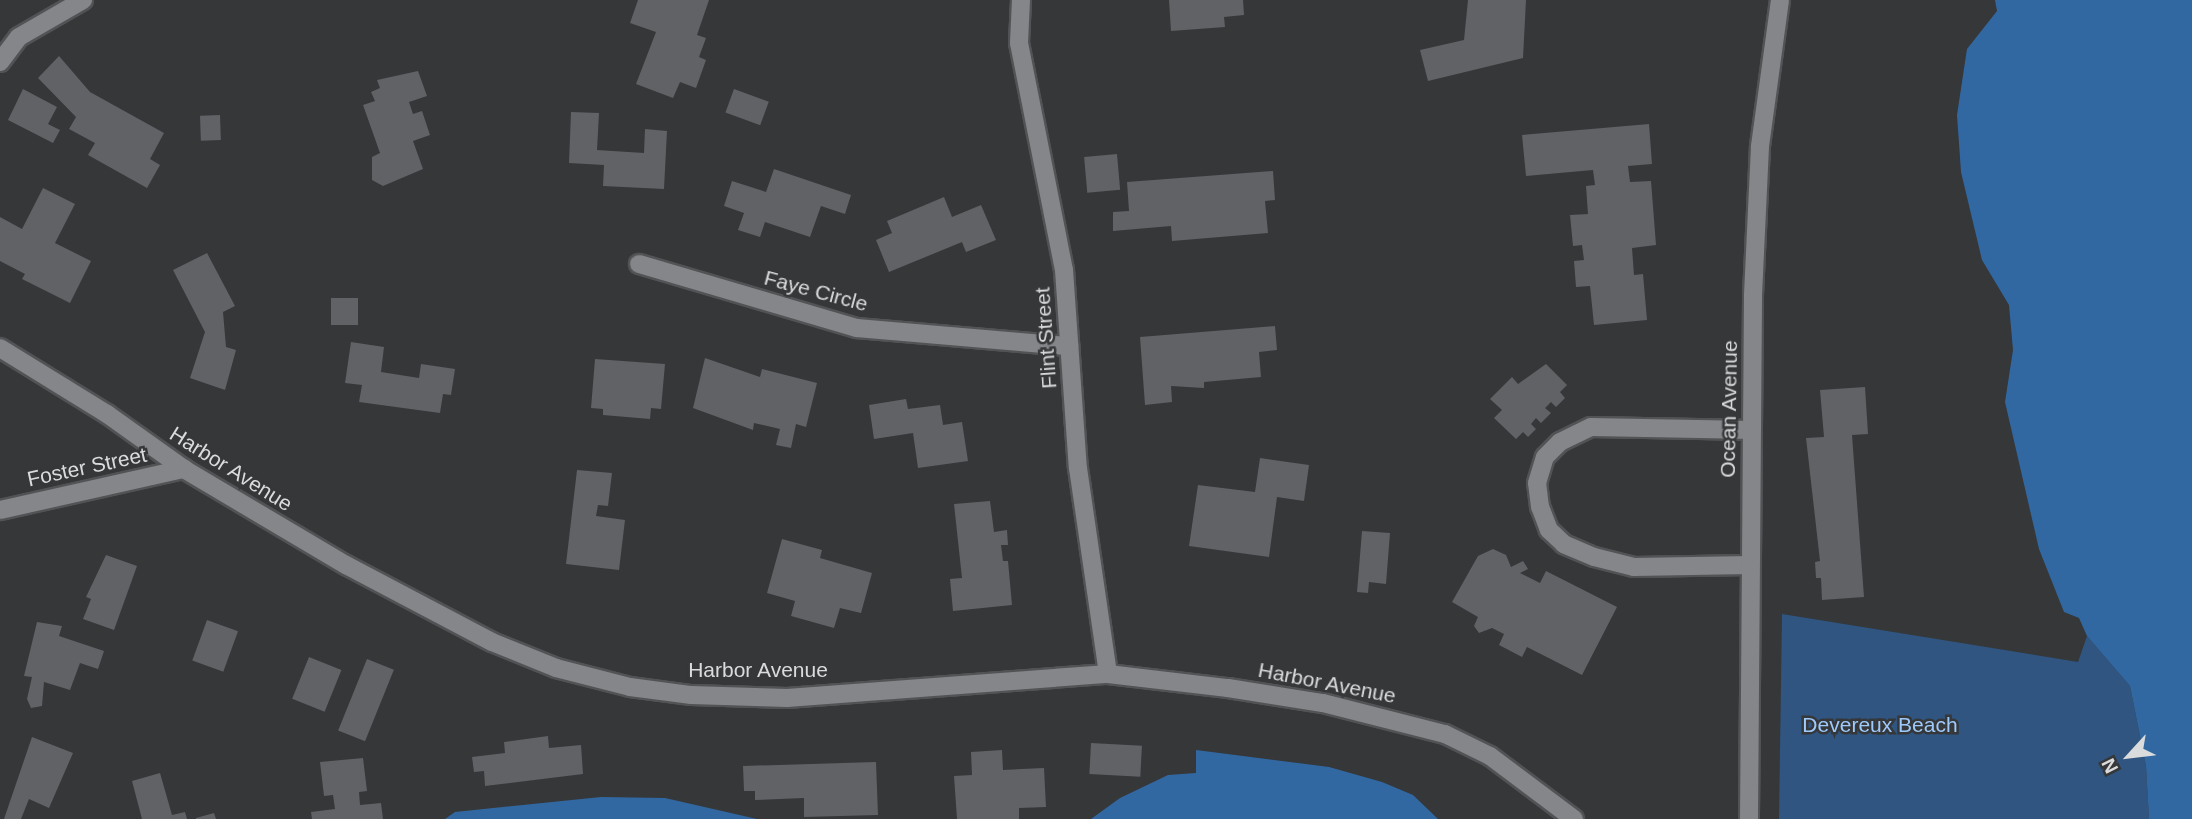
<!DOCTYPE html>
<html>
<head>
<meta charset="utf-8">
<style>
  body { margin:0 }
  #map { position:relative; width:2192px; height:819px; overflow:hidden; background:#353739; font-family:Helvetica,sans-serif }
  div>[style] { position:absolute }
  .green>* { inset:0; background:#2f5580 }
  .water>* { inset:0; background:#3268a2 }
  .building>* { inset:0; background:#606265; transform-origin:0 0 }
  .roads { filter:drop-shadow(2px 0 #515355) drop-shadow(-2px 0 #515355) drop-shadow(0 2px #515355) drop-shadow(0 -2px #515355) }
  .service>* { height:18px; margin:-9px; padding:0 9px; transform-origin:9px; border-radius:9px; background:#848689 }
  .minor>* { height:18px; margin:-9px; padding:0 9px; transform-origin:9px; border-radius:9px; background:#848689 }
  .secondary>* { height:18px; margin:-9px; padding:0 9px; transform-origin:9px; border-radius:9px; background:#848689 }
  span { translate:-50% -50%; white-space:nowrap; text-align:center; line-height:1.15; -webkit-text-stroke:5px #353739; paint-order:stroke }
  .street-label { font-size:21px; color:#dadbdc }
  .park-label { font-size:21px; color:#9ec9fb }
  .north { position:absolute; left:2094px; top:721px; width:70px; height:70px; -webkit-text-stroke:5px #353739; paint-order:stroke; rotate:243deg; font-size:19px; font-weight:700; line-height:28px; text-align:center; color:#dadbdc }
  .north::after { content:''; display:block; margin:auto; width:24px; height:32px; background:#dadbdc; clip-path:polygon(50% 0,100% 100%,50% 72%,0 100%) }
</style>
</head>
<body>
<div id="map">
  <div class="green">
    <div style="clip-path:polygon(1782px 614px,2078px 662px,2087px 636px,2130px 686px,2146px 766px,2149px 819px,1779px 819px)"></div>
  </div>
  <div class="water">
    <div style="clip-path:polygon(1995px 0,2192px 0,2192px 819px,2149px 819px,2146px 766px,2130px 686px,2087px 636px,2079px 618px,2064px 612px,2039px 549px,2005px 402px,2013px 350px,2009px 305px,1982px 260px,1961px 172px,1957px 115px,1967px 49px,1997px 11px)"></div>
    <div style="clip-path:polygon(1196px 750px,1329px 767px,1382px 782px,1413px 795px,1438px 819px,1091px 819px,1120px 798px,1168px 775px,1196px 773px)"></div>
    <div style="clip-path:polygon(601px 797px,665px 798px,757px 819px,445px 819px,455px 812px)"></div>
  </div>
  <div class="building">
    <div style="clip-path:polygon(638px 0,709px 0,697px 35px,706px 38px,699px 57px,706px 60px,696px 88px,680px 82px,673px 98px,636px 84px,656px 32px,630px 23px)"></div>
    <div style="clip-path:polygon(1169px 0,1243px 0,1244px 15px,1224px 17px,1225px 27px,1171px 31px)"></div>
    <div style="clip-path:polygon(1468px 0,1526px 0,1523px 58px,1428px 81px,1420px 50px,1464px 40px)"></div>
    <div style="clip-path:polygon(59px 56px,90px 92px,164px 133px,150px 159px,160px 165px,147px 188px,88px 155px,95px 143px,69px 129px,76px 117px,38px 78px)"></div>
    <div style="clip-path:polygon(418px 71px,427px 96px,409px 102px,413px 114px,422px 111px,430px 135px,413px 141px,423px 169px,383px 186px,372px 180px,372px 157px,380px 153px,363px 105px,375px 101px,371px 92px,380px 88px,377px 80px)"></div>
    <div style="clip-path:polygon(23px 89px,57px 107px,48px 124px,60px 130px,53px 143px,8px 120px)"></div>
    <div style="left:734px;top:89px;width:37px;height:25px;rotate:20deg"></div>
    <div style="clip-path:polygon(571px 112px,599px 113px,597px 150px,644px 153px,645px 129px,667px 131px,664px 189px,603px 186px,604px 165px,569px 163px)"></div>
    <div style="left:220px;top:115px;width:25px;height:20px;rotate:88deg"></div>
    <div style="clip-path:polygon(1649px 124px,1652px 164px,1628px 166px,1630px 182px,1651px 181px,1656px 245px,1632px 248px,1634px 275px,1643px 274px,1647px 320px,1594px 325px,1590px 286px,1576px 287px,1574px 261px,1584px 260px,1582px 245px,1573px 246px,1570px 215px,1588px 214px,1586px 186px,1595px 185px,1593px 170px,1526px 176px,1522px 135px)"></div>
    <div style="left:1117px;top:154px;width:36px;height:33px;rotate:85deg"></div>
    <div style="clip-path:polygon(774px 169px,851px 195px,845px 214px,821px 206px,810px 237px,765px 222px,760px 237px,738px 230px,744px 213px,724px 206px,732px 181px,766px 192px)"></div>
    <div style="clip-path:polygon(1273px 171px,1275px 200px,1265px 201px,1268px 233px,1172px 241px,1171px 226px,1113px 231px,1113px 212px,1129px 211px,1127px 182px)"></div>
    <div style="clip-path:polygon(43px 188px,75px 204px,55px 243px,91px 261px,70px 303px,22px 279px,25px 274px,0 261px,0 217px,22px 229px)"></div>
    <div style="clip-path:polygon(944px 197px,952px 217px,981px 205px,996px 240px,966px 252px,962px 242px,889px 272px,876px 240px,892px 233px,887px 221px)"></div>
    <div style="clip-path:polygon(207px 253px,235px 306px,223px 312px,226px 347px,236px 350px,225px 390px,190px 378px,205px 332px,173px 270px)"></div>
    <div style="left:358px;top:298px;width:27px;height:27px;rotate:90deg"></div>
    <div style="clip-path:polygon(1275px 326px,1277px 350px,1259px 352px,1261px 377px,1204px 382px,1204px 388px,1171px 386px,1172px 402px,1145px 405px,1140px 337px)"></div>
    <div style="clip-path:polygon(351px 342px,384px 347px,381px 372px,419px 378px,421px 364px,455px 369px,451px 395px,443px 394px,440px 413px,359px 402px,362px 385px,345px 383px)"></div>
    <div style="clip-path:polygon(705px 358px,760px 377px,762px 369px,817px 383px,806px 427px,796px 424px,791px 448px,776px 445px,780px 429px,754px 423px,753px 430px,693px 408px)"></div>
    <div style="clip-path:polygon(595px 359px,665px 364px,661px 409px,651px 408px,650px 419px,603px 415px,603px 409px,591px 408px)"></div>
    <div style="clip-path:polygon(1546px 364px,1567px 385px,1560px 392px,1565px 398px,1556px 407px,1551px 402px,1545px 408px,1551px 413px,1541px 423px,1536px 418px,1531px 424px,1536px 429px,1528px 437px,1523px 432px,1516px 439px,1494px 418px,1502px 410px,1490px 399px,1512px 377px,1518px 384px)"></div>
    <div style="clip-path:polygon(1865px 387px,1868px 434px,1852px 435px,1864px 597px,1822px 600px,1821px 578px,1816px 578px,1815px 562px,1820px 561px,1806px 438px,1824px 437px,1820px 390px)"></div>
    <div style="clip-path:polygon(906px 399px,908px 409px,940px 405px,943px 425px,962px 422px,968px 461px,918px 468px,913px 433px,874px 439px,869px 405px)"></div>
    <div style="clip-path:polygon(1260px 458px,1309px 465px,1304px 501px,1277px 497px,1269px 557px,1189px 546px,1198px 485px,1255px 492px)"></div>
    <div style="clip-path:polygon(577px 470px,612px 473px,608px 506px,598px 505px,596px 516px,625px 520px,619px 570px,566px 564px)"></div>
    <div style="clip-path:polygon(990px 501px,994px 532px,1007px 530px,1008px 545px,1001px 545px,1003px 561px,1008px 561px,1012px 605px,953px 611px,950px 579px,962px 578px,954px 504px)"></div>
    <div style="clip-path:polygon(1362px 531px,1390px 533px,1386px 584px,1369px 582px,1368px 593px,1357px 592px)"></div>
    <div style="clip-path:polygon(782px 539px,822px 550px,820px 558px,872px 573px,861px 613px,840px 608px,834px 628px,791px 616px,795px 601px,767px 593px)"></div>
    <div style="clip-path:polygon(1493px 549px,1506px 555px,1511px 567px,1523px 561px,1528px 569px,1520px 573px,1540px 583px,1546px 571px,1617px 607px,1582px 675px,1527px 647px,1522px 657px,1499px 645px,1504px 634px,1492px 628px,1479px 633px,1474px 626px,1478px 617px,1452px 602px,1478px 556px)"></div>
    <div style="clip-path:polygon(106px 555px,137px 566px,114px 630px,83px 619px,91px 599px,86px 597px)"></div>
    <div style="left:207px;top:620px;width:33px;height:43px;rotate:20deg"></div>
    <div style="clip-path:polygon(37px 622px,62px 626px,59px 636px,104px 651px,98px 669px,80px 663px,70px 690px,44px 682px,42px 706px,31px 708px,27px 699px,32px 677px,24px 676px)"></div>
    <div style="left:309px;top:657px;width:35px;height:45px;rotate:22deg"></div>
    <div style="left:367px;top:659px;width:29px;height:77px;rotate:22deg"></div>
    <div style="clip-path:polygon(548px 736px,549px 748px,581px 745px,583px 774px,485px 786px,484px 771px,474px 772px,472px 757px,505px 753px,504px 742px)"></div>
    <div style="clip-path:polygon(32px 737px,73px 753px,49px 808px,29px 799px,21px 819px,4px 819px)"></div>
    <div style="left:1091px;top:743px;width:51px;height:31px;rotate:3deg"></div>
    <div style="clip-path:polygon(1002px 750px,1003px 770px,1044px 768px,1046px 807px,1019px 808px,1019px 819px,957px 819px,954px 776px,972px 775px,971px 752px)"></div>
    <div style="clip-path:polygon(363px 758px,367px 791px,359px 792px,360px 805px,381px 803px,383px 819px,312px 819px,311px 812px,335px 809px,333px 795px,324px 796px,320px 762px)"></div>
    <div style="clip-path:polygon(876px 762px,878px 815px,804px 817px,804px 798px,755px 800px,755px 791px,744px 791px,743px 766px)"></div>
    <div style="clip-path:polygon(160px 773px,172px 815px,185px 812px,187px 819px,142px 819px,132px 781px)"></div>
    <div style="clip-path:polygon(214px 813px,216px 819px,196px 819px,196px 818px)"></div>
  </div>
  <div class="roads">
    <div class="service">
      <div style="left:1750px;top:565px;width:116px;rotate:179deg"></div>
      <div style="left:1634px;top:567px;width:41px;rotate:-166deg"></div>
      <div style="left:1594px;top:557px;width:33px;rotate:-157deg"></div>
      <div style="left:1564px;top:544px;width:21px;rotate:-137deg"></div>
      <div style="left:1549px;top:530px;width:25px;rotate:-111deg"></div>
      <div style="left:1540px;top:507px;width:24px;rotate:-97deg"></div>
      <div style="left:1537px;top:483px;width:27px;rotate:-73deg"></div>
      <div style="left:1545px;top:457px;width:21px;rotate:-45deg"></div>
      <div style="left:1560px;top:442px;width:34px;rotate:-26deg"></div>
      <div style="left:1591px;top:427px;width:161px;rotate:1.1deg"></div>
    </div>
    <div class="minor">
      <div style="left:1021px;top:0;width:43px;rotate:92.7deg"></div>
      <div style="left:1019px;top:43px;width:231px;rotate:78.8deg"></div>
      <div style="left:1064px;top:270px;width:198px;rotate:86deg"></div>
      <div style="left:1078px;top:468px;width:208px;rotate:81.7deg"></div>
      <div style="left:0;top:62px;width:31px;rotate:-53deg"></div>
      <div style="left:19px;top:37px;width:74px;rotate:-30deg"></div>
      <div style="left:639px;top:264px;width:227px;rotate:16.4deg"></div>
      <div style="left:857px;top:328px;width:213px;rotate:4.9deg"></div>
      <div style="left:0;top:510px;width:189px;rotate:-12.6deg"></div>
    </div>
    <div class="secondary">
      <div style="left:0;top:348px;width:126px;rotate:31.7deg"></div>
      <div style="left:107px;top:414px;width:95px;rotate:35.5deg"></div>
      <div style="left:184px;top:469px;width:188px;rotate:30.7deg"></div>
      <div style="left:346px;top:565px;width:165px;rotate:27.8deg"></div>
      <div style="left:492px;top:642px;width:69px;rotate:22.1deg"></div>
      <div style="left:556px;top:668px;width:76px;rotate:14.4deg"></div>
      <div style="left:630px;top:687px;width:62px;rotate:7.5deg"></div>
      <div style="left:691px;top:695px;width:96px;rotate:1.8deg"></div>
      <div style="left:787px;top:698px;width:322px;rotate:-4.3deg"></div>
      <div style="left:1108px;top:674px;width:121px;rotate:6.7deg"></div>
      <div style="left:1228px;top:688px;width:96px;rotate:9deg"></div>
      <div style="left:1323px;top:703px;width:126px;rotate:14.3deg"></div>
      <div style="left:1445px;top:734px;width:50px;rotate:26.1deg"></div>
      <div style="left:1490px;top:756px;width:105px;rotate:36.9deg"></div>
      <div style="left:1749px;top:819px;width:524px;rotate:-89.56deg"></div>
      <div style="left:1753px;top:295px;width:149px;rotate:-87.3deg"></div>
      <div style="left:1760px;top:146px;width:147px;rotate:-82.2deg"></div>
    </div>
  </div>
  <div class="street-label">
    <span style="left:816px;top:291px;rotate:15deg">Faye Circle</span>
    <span style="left:1046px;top:338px;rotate:-94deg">Flint Street</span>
    <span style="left:1729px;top:409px;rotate:-89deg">Ocean Avenue</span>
    <span style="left:87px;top:467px;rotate:-12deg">Foster Street</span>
    <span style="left:231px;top:469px;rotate:32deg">Harbor Avenue</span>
    <span style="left:758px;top:670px">Harbor Avenue</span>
    <span style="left:1327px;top:683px;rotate:11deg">Harbor Avenue</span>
  </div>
  <div class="park-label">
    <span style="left:1880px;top:725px">Devereux Beach</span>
  </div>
  <div class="north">N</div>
</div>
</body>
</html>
